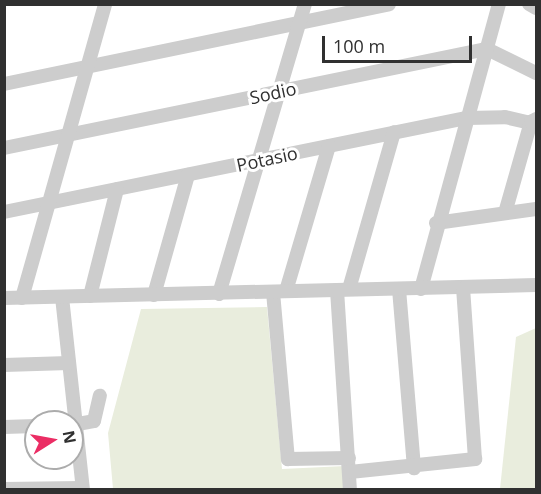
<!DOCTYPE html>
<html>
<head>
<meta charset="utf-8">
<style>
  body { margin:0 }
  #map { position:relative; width:541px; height:494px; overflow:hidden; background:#fff; font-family:"Open Sans",sans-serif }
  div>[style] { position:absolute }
  .green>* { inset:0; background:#e9eddd }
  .minor>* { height:14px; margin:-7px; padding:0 7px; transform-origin:7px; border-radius:7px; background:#cdcdcd }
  span { translate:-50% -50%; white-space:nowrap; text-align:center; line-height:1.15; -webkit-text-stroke:6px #fff; paint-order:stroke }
  .street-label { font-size:18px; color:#303030 }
  .frame { position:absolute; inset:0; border:6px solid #303030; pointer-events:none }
  .north { position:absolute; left:24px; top:410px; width:60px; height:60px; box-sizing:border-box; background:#fff; border:2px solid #acacac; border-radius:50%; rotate:79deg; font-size:16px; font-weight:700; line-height:24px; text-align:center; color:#303030 }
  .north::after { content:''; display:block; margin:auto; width:21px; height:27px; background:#eb2d64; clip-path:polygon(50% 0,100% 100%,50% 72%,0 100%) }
  .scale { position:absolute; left:322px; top:36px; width:150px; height:27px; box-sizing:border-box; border:3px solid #303030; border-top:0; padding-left:8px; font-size:18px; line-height:21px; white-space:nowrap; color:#303030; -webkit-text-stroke:4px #fff; paint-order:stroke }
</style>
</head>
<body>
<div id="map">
  <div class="green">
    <div style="clip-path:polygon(267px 307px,282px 469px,345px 466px,344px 489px,113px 489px,108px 433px,141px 309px)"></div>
    <div style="clip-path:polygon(536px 328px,536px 489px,500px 489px,516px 337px)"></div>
  </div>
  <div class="minor">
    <div style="left:529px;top:4px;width:8px;rotate:30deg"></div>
    <div style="left:4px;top:84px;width:393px;rotate:-11.7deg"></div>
    <div style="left:4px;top:148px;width:493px;rotate:-11.6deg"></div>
    <div style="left:487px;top:49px;width:55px;rotate:26.1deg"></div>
    <div style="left:4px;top:212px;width:471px;rotate:-11.5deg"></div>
    <div style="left:466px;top:118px;width:39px;rotate:-1deg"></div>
    <div style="left:505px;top:117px;width:32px;rotate:13deg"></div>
    <div style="left:505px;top:213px;width:95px;rotate:-74.1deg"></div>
    <div style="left:531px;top:122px;width:6px;rotate:-31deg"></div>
    <div style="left:436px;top:223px;width:101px;rotate:-8deg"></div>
    <div style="left:349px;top:289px;width:163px;rotate:-74deg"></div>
    <div style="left:399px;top:289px;width:180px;rotate:85.2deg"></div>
    <div style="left:421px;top:289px;width:295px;rotate:-74.7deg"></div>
    <div style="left:337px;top:290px;width:200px;rotate:86.3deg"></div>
    <div style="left:286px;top:291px;width:151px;rotate:-73.5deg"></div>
    <div style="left:273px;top:292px;width:168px;rotate:84.9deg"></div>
    <div style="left:288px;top:459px;width:61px;rotate:-0.9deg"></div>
    <div style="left:219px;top:294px;width:302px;rotate:-73.5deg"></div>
    <div style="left:154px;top:295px;width:125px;rotate:-74.2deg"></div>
    <div style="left:90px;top:296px;width:110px;rotate:-75.8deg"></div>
    <div style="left:62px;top:297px;width:194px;rotate:83.8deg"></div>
    <div style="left:4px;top:298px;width:532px;rotate:-1.4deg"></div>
    <div style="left:22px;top:298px;width:305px;rotate:-74.2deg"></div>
    <div style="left:4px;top:365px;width:65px;rotate:-1.8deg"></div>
    <div style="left:72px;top:425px;width:22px;rotate:-10deg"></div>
    <div style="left:94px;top:421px;width:26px;rotate:-77deg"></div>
    <div style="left:4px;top:427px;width:32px;rotate:-2deg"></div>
    <div style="left:350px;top:472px;width:126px;rotate:-5.9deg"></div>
    <div style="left:475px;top:459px;width:171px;rotate:-94deg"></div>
    <div style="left:4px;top:489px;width:78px;rotate:-0.7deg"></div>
  </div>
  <div class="street-label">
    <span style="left:273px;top:93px;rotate:-12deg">Sodio</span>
    <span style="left:267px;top:159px;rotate:-12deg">Potasio</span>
  </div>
  <div class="frame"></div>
  <div class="north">N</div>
  <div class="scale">100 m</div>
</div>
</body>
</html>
